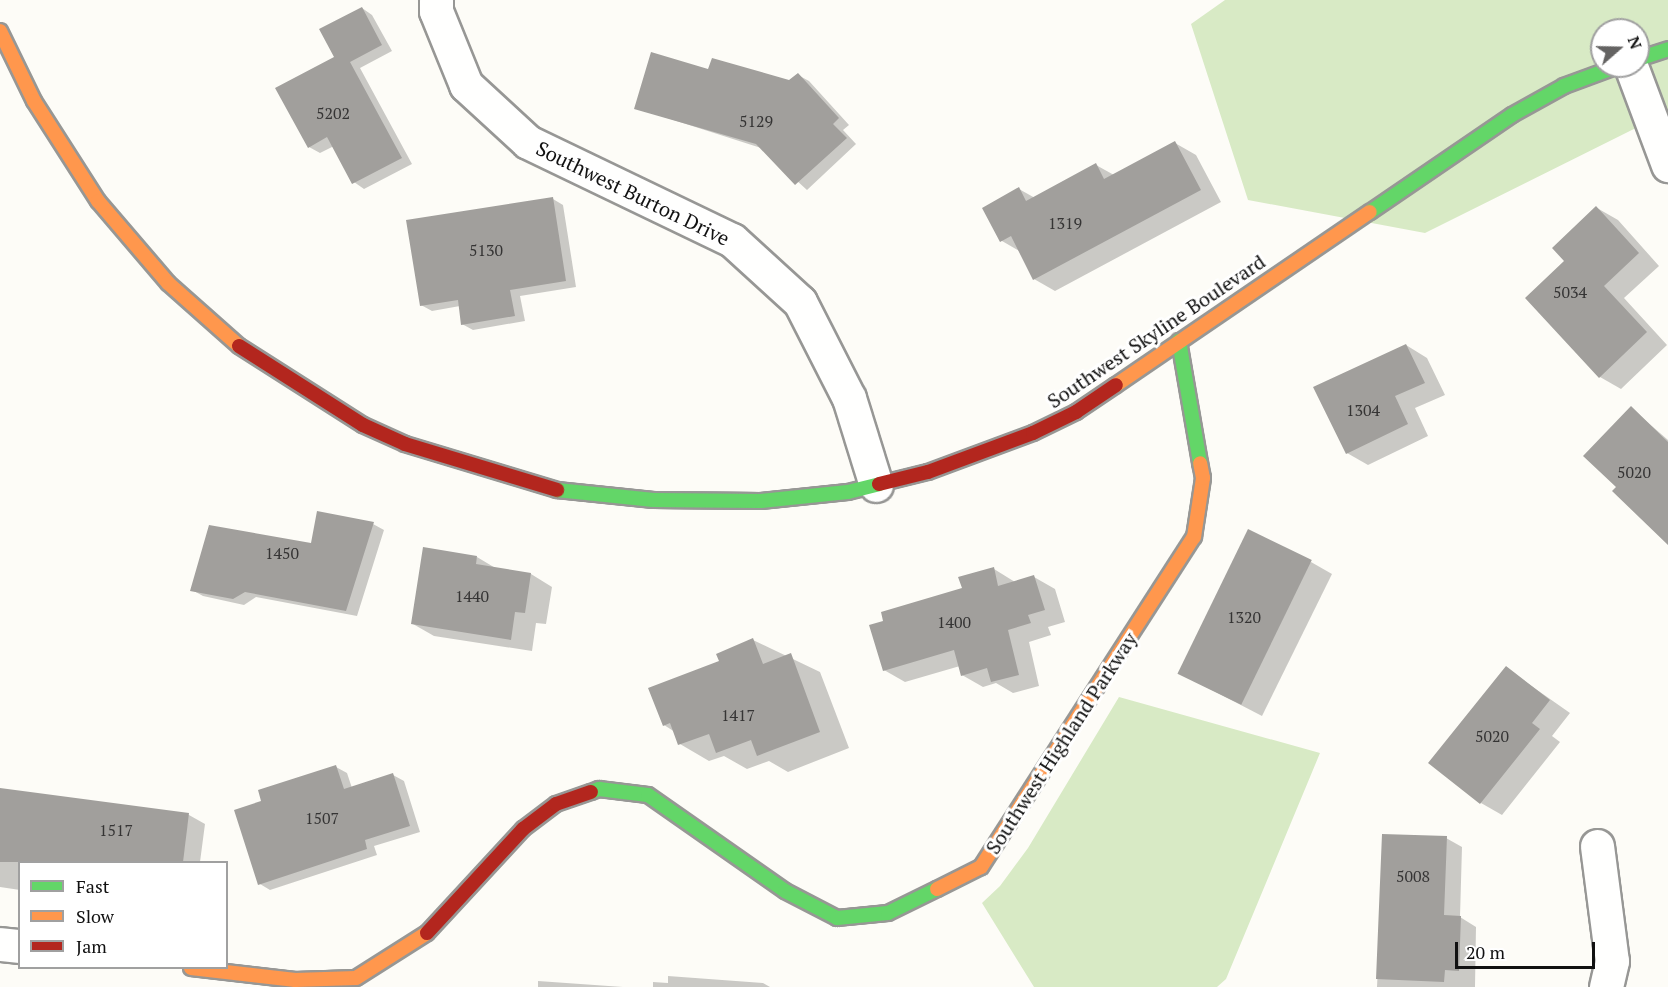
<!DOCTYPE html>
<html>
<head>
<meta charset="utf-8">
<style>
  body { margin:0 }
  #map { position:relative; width:1668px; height:987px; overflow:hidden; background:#fdfcf7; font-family:"PT Serif",serif }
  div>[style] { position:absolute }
  .forest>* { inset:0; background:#d8eac5 }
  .shadow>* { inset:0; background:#0003 }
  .building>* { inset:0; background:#a19f9c; transform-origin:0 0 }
  .roads { filter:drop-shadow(2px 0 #979795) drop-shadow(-2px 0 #979795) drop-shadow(0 2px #979795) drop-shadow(0 -2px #979795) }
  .street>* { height:33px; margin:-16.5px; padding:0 16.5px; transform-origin:16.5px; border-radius:16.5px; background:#fffffe }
  .fast>* { height:14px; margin:-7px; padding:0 7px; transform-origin:7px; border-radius:7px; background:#63d668 }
  .slow>* { height:14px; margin:-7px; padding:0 7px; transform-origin:7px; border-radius:7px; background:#ff974d }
  .jam>* { height:14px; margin:-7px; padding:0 7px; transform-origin:7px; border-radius:7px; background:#b3261e }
  span { translate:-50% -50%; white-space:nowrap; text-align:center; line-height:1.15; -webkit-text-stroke:6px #fff; paint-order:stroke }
  .number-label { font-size:16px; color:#353434 }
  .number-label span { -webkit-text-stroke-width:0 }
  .street-label { font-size:20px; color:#111 }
  .legend { position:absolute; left:18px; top:861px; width:210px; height:108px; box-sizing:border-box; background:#fff; border:2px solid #a0a0a0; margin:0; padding:8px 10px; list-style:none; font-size:18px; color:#111 }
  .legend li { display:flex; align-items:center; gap:12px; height:30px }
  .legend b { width:30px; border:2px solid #a0a0a0 }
  .north { position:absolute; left:1590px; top:18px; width:60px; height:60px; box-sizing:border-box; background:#fff; border:2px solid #a0a0a0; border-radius:50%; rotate:70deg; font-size:16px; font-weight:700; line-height:24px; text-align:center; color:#111 }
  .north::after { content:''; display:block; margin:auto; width:21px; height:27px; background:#646362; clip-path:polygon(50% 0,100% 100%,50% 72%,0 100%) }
  .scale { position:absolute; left:1455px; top:942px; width:140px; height:27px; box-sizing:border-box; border:3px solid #111; border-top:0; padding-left:8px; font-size:18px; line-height:21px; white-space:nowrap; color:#111; -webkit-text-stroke:4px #fff; paint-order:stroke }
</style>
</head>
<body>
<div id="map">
  <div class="forest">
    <div style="clip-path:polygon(evenodd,1225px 0,1668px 0,1668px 112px,1425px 233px,1248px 200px,1191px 24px,1225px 0,1602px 30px,1638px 30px,1638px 66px,1602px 66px,1602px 30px)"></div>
    <div style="clip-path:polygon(1119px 697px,1320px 753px,1226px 979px,1217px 987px,1034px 987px,982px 903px,1000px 886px,1028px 848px)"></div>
  </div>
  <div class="shadow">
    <div style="clip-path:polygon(362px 8px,372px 15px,392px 51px,360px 68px,412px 164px,364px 189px,354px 182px,334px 146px,320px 153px,309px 147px,277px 89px,336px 57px)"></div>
    <div style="clip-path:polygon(709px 71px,790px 82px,798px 75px,809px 81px,849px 125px,843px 130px,856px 144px,807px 190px,761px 148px,636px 108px)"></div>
    <div style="clip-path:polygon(1175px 143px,1196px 155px,1221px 202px,1055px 291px,1034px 279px,1021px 252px,1002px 241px,984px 208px,1019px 189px,1035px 198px,1096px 165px,1114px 175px)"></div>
    <div style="clip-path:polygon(553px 199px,563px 205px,576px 287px,520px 296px,525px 321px,473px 330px,462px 324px,460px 306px,432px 311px,421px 305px)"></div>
    <div style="clip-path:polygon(1597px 208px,1618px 220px,1659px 266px,1624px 298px,1667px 345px,1621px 389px,1600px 377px)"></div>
    <div style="clip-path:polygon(1406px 345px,1427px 358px,1445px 395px,1415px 408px,1428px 436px,1368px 465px,1347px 453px)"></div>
    <div style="clip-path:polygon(1631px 408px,1668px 440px,1668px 543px,1618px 487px)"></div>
    <div style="clip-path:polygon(373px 524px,384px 530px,357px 616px,256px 597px,244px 605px,203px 596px,192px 590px)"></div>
    <div style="clip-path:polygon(477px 557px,497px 569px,531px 574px,552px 587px,546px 624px,536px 623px,532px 651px,434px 636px,413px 624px)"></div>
    <div style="clip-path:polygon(1311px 562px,1332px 574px,1262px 716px,1179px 673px)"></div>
    <div style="clip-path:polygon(994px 569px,1015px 582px,1034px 577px,1055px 589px,1065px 622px,1048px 627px,1051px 635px,1029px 642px,1039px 686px,1013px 693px,996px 683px,983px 687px,962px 675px,960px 666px,905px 682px,884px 670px,884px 622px,964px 589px)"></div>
    <div style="clip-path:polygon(753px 640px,820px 672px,849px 748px,788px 772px,769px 761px,747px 769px,724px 756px,709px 761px,680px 744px,675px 732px,664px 725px,721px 662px)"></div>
    <div style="clip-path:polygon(1506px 668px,1570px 713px,1552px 736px,1560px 742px,1502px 815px,1481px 803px)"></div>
    <div style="clip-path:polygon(336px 767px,347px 773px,352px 788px,393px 775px,404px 781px,420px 832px,374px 846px,377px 855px,270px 890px,260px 884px)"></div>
    <div style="clip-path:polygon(0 789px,189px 815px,205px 824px,200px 862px,20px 862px,20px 890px,0 887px)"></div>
    <div style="clip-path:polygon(1384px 835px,1446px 838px,1462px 847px,1460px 917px,1476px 927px,1475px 987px,1377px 987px)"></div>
    <div style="clip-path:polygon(668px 976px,763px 983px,770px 987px,653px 987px,653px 982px,668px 983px)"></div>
    <div style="clip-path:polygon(538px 981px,623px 987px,538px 987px)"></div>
  </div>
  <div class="building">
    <div style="clip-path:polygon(362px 7px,382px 45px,350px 62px,402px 158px,352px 184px,327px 137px,308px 148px,275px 88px,334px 57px,319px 29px)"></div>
    <div style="clip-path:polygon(651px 52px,708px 69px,712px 58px,789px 80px,798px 73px,839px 118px,833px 124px,847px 138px,795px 185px,756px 144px,634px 109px)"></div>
    <div style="clip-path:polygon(1175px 141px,1201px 190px,1033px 280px,1011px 236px,1000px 242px,982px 208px,1019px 187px,1026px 201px,1096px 163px,1104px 179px)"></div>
    <div style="clip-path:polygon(553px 197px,566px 281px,510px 290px,515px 316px,461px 325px,458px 300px,420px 306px,406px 220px)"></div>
    <div style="clip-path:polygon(1596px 206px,1639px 253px,1604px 286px,1647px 332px,1599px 378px,1525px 298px,1564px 261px,1552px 248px)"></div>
    <div style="clip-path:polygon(1406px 344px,1425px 383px,1395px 396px,1408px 424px,1346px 454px,1313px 387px)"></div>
    <div style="clip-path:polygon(1631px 406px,1668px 442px,1668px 545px,1612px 491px,1616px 487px,1583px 456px)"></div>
    <div style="clip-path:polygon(317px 511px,374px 522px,346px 611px,245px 592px,233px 599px,190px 591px,209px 525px,311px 543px)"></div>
    <div style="left:1248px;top:529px;width:71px;height:161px;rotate:26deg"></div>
    <div style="clip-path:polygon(423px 547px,477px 556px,476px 564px,531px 573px,525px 613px,515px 612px,511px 640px,411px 624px)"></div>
    <div style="clip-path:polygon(994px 567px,998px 586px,1034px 575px,1045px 610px,1028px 615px,1031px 623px,1008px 630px,1019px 675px,991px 682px,987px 668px,961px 676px,954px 650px,883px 671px,869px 625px,883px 621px,881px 612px,962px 588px,958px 577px)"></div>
    <div style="clip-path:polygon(753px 638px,763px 664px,791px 653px,820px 732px,757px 756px,751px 740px,716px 753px,709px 734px,678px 745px,670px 723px,663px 726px,648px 688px,719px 661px,716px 654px)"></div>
    <div style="clip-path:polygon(1506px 666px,1550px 700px,1532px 723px,1540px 729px,1480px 804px,1428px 763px)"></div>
    <div style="clip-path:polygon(336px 765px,344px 789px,393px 773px,410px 826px,365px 840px,367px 849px,258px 885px,234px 810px,261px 801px,258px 790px)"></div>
    <div style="clip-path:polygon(0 788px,189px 813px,183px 862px,0 862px)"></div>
    <div style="clip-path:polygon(1382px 834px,1447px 836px,1444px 915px,1461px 916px,1459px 971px,1445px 970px,1444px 982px,1376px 979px)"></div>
  </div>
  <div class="roads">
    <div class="street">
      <div style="left:436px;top:0;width:11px;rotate:90deg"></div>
      <div style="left:436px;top:11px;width:80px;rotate:67.9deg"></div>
      <div style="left:466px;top:85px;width:84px;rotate:42.6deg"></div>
      <div style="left:528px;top:142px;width:226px;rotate:25.7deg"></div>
      <div style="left:732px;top:240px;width:92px;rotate:42.4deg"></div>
      <div style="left:800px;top:302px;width:108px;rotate:63deg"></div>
      <div style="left:849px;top:398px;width:91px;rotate:72.8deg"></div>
      <div style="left:1631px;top:66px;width:106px;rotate:69.5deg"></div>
      <div style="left:1597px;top:846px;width:116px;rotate:82.6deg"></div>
      <div style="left:1612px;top:961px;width:27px;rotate:103deg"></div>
      <div style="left:0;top:944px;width:20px;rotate:6deg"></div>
    </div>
    <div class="fast">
      <div style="left:1638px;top:59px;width:32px;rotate:-18deg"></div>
      <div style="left:1370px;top:212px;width:172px;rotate:-34.3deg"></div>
      <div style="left:1512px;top:115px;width:60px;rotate:-29.1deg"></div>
      <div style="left:1564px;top:86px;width:58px;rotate:-20.3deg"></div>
      <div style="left:1179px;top:341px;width:124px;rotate:80.2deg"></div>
      <div style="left:557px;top:490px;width:97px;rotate:5.9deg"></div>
      <div style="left:653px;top:500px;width:108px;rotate:0.5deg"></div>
      <div style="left:761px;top:501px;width:87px;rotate:-5.9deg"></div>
      <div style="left:848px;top:492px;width:32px;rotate:-14deg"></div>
      <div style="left:591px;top:792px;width:9px;rotate:-21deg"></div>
      <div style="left:599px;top:789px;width:49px;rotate:7deg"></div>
      <div style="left:648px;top:795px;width:167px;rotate:35deg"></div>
      <div style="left:785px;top:891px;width:59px;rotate:27.4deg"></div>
      <div style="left:837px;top:918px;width:51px;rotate:-5.6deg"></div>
      <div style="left:888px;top:913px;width:55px;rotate:-26.1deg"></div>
    </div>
    <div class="slow">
      <div style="left:0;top:31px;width:78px;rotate:64.1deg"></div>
      <div style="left:34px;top:101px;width:119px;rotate:57.4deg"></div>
      <div style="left:98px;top:201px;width:108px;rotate:49.5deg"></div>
      <div style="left:168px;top:283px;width:95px;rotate:41.6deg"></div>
      <div style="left:1116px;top:385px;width:307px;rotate:-34.3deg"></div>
      <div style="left:937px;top:889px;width:49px;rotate:-26.6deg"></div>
      <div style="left:981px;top:867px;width:393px;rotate:-57.2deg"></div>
      <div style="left:1194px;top:537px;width:60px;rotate:-81.3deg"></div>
      <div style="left:1203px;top:478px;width:15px;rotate:-101deg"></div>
      <div style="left:191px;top:968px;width:105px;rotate:6.6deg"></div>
      <div style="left:295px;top:980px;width:61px;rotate:-1.9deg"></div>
      <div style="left:356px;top:978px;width:84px;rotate:-32.4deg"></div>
    </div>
    <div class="jam">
      <div style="left:239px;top:346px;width:147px;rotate:32.5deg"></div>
      <div style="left:363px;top:425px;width:46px;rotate:24.3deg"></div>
      <div style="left:405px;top:444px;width:159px;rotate:16.8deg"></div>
      <div style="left:879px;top:484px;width:50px;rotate:-13.8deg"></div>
      <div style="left:928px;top:472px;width:112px;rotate:-20.4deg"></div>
      <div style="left:1033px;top:433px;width:48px;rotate:-26deg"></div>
      <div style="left:1076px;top:412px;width:48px;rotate:-34deg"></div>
      <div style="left:427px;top:933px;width:142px;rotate:-47.3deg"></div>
      <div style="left:523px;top:829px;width:41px;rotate:-37.1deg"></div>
      <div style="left:556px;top:804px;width:37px;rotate:-19deg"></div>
    </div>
  </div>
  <div class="number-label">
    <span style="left:333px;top:113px">5202</span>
    <span style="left:756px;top:121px">5129</span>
    <span style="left:1065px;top:223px">1319</span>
    <span style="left:486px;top:250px">5130</span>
    <span style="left:1570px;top:292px">5034</span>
    <span style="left:1363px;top:410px">1304</span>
    <span style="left:1634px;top:472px">5020</span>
    <span style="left:282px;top:553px">1450</span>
    <span style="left:472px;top:596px">1440</span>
    <span style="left:1244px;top:617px">1320</span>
    <span style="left:954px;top:622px">1400</span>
    <span style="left:738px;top:715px">1417</span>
    <span style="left:1492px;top:736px">5020</span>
    <span style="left:322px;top:818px">1507</span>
    <span style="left:116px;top:830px">1517</span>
    <span style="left:1413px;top:876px">5008</span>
  </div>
  <div class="street-label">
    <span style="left:633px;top:193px;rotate:26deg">Southwest Burton Drive</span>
    <span style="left:1156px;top:331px;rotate:-34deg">Southwest Skyline Boulevard</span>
    <span style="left:1061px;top:743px;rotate:-57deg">Southwest Highland Parkway</span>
  </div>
  <ul class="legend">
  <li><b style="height:8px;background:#63d668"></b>Fast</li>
  <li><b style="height:8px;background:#ff974d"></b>Slow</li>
  <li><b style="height:8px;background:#b3261e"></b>Jam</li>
  </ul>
  <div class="north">N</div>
  <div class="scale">20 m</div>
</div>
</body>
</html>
